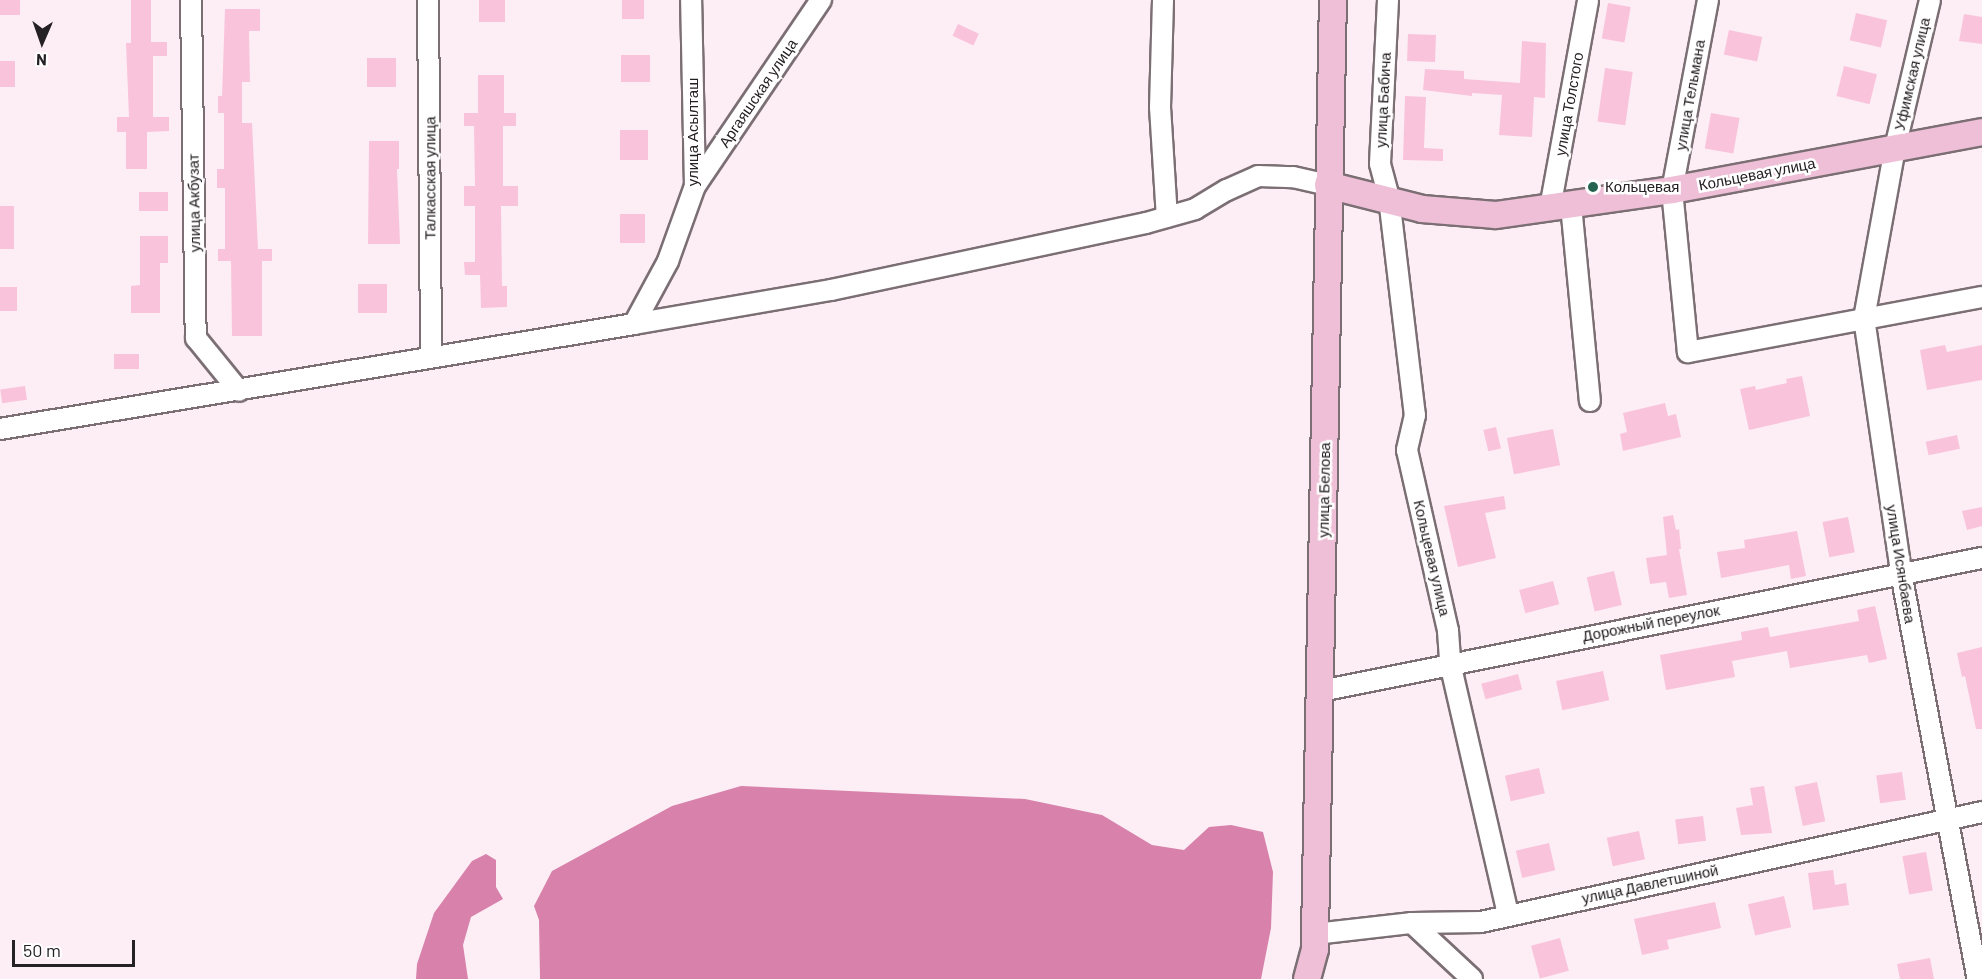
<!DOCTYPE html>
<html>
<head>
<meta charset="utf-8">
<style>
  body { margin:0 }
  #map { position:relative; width:1982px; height:979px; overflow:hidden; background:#fceef4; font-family:Barlow,sans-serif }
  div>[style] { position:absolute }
  .water>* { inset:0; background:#d781ab }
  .building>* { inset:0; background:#fac3dc; transform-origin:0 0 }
  .roads { filter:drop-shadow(2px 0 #7b6f74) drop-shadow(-2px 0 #7b6f74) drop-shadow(0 2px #7b6f74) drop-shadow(0 -2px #7b6f74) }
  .minor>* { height:20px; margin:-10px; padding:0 10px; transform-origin:10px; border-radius:10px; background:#fff }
  .major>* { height:26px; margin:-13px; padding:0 13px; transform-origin:13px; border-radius:13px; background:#eebfd6 }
  .dots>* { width:16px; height:16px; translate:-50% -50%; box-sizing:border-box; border:3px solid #fff; border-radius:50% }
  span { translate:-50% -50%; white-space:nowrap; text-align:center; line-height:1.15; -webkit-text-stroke:5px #fff; paint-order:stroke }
  .street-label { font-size:15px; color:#252023 }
  .poi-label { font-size:15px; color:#252023 }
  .left { translate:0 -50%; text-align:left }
  .north { position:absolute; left:12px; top:12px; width:60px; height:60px; -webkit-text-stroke:4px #fff; paint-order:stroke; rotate:182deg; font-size:16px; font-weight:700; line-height:24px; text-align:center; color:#252023 }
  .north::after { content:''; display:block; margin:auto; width:21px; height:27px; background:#252023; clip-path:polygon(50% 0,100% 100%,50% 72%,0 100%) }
  .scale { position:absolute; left:12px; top:940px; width:123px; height:27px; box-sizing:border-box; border:3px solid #252023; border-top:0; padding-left:8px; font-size:18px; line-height:21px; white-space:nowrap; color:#252023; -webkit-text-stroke:4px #fff; paint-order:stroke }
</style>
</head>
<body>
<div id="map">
  <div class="water">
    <div style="clip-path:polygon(741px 786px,1025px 799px,1102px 815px,1152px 845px,1184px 850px,1209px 827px,1231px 825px,1263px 832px,1273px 872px,1271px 928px,1261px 979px,540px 979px,539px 920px,534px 906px,552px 871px,672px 806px)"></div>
    <div style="clip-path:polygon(486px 854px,496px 860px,496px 887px,503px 899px,471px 917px,463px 945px,468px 979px,416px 979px,417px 964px,434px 913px,472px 861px)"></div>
  </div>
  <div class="building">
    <div style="left:0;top:0;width:20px;height:15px"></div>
    <div style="clip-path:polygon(131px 0,151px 0,151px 42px,167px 42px,167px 56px,153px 56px,153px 117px,169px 117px,169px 131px,147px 132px,147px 169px,126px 169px,126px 132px,117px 132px,117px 117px,129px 117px,126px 43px,131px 43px)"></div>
    <div style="left:479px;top:0;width:26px;height:22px"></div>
    <div style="left:622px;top:0;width:22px;height:19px"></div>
    <div style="left:1608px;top:3px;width:23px;height:36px;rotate:10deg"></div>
    <div style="clip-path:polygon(225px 9px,260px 9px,260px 31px,249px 31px,250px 82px,242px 82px,242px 123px,252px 123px,258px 249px,272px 249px,272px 261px,262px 261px,262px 336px,232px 336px,231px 261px,218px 261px,218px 249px,225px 249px,225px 188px,217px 188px,217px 169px,224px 169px,224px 113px,218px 113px,218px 96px,222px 96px)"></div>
    <div style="left:1856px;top:13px;width:32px;height:28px;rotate:13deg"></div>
    <div style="clip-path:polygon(1964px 14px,1982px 17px,1982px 44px,1959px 41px)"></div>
    <div style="left:958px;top:24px;width:23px;height:13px;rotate:25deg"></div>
    <div style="left:1729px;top:30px;width:34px;height:25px;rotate:12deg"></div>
    <div style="left:1408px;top:34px;width:28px;height:27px;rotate:2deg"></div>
    <div style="clip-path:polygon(1522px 41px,1546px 43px,1545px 98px,1534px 97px,1532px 137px,1499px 135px,1502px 95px,1472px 93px,1472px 96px,1423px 90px,1425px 69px,1464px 71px,1464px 79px,1520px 83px)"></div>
    <div style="left:621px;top:55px;width:29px;height:27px"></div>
    <div style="left:367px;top:58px;width:29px;height:29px"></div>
    <div style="left:0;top:61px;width:15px;height:26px"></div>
    <div style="left:1844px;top:66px;width:34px;height:31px;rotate:14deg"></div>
    <div style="left:1605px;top:68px;width:28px;height:54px;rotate:8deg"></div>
    <div style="clip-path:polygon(478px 75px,504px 75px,504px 113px,516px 113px,516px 126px,503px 126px,503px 186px,518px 186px,518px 206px,501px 206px,502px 286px,507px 286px,507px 307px,481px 308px,480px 275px,465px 275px,464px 262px,475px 262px,475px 206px,464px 206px,464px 186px,475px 186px,474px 126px,464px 126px,464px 113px,478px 113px)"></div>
    <div style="clip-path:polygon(1405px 96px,1426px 97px,1424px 148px,1443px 149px,1443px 161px,1403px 160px)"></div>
    <div style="left:1711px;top:113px;width:29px;height:36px;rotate:10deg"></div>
    <div style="left:620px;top:130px;width:28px;height:30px"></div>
    <div style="clip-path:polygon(369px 141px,399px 141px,399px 169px,397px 169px,400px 244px,368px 244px)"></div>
    <div style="left:139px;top:192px;width:29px;height:19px"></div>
    <div style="left:0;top:206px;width:14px;height:43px"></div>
    <div style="left:620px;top:214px;width:25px;height:29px"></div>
    <div style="clip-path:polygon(140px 236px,168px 236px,168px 263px,160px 263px,160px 313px,131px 313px,131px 286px,140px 285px)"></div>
    <div style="left:358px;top:284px;width:29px;height:29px"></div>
    <div style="left:0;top:287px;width:17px;height:24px"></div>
    <div style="clip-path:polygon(1945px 345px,1947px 352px,1982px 345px,1982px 380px,1927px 390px,1920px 350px)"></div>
    <div style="left:114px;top:354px;width:25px;height:15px"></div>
    <div style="clip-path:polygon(1802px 376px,1810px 416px,1749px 430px,1740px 389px,1755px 386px,1756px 390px,1787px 383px,1786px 379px)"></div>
    <div style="left:25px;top:386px;width:14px;height:25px;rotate:82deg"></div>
    <div style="clip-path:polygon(1665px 403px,1668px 416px,1676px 414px,1681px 437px,1623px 451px,1620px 434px,1627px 432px,1623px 413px)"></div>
    <div style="left:1496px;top:427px;width:22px;height:13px;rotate:77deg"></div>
    <div style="left:1553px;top:429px;width:37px;height:47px;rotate:79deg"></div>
    <div style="left:1957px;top:435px;width:14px;height:32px;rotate:78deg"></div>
    <div style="clip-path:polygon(1504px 496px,1506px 509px,1485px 513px,1496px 558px,1458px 567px,1444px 506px)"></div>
    <div style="clip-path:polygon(1982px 507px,1982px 526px,1967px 530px,1962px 511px)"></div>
    <div style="clip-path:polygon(1673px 515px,1676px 530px,1679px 529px,1681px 549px,1679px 549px,1687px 595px,1669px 598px,1666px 582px,1650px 584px,1646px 558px,1667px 555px,1663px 517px)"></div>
    <div style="left:1848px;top:517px;width:36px;height:26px;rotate:79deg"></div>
    <div style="clip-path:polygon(1797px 531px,1806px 576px,1791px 579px,1789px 565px,1721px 578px,1717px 552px,1745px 548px,1744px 540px)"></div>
    <div style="left:1614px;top:571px;width:35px;height:28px;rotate:77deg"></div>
    <div style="left:1553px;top:581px;width:24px;height:35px;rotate:75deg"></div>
    <div style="clip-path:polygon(1875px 606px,1887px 659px,1869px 663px,1867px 655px,1790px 668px,1787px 651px,1732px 661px,1735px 677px,1666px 690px,1660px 655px,1742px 640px,1741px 632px,1768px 627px,1770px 637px,1859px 621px,1857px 610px)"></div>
    <div style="clip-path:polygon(1982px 647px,1982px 729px,1976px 729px,1965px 676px,1962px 677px,1957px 653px)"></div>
    <div style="left:1603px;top:671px;width:30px;height:48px;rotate:78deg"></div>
    <div style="left:1518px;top:674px;width:16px;height:38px;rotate:75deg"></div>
    <div style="left:1539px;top:768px;width:26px;height:35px;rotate:77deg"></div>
    <div style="left:1902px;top:772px;width:28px;height:26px;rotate:82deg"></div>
    <div style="left:1817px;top:782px;width:40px;height:23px;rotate:78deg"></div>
    <div style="clip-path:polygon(1764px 786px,1772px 833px,1741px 835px,1736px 808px,1753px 805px,1750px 788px)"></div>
    <div style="left:1703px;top:816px;width:25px;height:28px;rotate:83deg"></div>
    <div style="left:1639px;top:831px;width:29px;height:33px;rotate:78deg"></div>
    <div style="left:1549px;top:843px;width:28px;height:34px;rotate:77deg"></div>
    <div style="left:1926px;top:852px;width:39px;height:24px;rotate:80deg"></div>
    <div style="clip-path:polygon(1833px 870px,1835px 885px,1846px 883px,1849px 905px,1813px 910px,1808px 873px)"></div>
    <div style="left:1784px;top:896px;width:32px;height:37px;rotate:77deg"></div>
    <div style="clip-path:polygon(1715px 902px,1721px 928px,1667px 940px,1669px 949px,1642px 955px,1634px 919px)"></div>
    <div style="left:1560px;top:938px;width:34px;height:30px;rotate:75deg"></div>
    <div style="clip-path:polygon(1930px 958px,1934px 979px,1900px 979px,1897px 964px)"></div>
  </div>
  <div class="roads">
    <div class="minor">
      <div style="left:191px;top:0;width:338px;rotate:89.2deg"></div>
      <div style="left:196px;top:338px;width:68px;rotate:50.9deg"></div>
      <div style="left:428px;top:0;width:357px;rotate:89.5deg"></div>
      <div style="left:1163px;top:0;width:107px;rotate:91.6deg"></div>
      <div style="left:1160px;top:107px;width:110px;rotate:86.4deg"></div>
      <div style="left:1388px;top:0;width:164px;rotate:92.8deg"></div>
      <div style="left:1380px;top:164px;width:35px;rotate:75deg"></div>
      <div style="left:1389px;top:198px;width:219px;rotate:83.2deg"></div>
      <div style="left:1415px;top:415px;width:36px;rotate:103deg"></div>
      <div style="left:1407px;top:450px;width:186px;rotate:77.2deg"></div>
      <div style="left:1448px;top:631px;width:32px;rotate:86deg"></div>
      <div style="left:1450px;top:663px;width:259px;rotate:77deg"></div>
      <div style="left:1708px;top:0;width:193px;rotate:100.7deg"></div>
      <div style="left:1672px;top:190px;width:163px;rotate:84.4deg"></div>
      <div style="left:1688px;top:352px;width:299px;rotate:-10.6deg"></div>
      <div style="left:1930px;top:0;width:152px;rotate:103.3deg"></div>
      <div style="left:1895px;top:148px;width:173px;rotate:100.3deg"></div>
      <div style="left:1864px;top:318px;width:258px;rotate:81.7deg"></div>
      <div style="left:1901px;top:573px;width:413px;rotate:79.3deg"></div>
      <div style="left:695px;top:186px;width:225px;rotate:-55.9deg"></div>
      <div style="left:1571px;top:205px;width:197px;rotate:84.5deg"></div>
      <div style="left:1550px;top:208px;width:211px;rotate:-79.6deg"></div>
      <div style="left:634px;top:324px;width:200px;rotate:-9.8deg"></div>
      <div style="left:831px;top:290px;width:322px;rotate:-12deg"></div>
      <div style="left:1146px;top:223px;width:51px;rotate:-15.9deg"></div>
      <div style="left:1195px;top:209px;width:37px;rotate:-31deg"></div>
      <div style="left:1227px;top:190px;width:34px;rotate:-24deg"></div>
      <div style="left:1258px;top:176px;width:35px;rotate:2deg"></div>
      <div style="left:1293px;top:177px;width:36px;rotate:13deg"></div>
      <div style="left:0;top:429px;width:643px;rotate:-9.4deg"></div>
      <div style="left:634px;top:324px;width:72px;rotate:-61.6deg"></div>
      <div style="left:668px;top:261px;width:80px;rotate:-70.2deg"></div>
      <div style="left:695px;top:186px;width:186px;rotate:-91.2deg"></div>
      <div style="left:1321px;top:691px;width:674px;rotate:-11.38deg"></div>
      <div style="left:1412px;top:923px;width:82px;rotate:43deg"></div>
      <div style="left:1315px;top:934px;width:98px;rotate:-6.5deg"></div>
      <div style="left:1412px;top:923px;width:69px;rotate:-0.8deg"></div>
      <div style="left:1481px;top:922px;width:513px;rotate:-12.38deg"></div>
    </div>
    <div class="major">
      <div style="left:1328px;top:185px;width:97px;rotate:14.3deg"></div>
      <div style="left:1422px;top:209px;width:74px;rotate:4.6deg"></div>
      <div style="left:1496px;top:215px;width:178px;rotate:-8.1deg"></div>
      <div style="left:1672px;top:190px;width:315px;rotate:-10.6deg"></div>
      <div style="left:1307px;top:979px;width:31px;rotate:-75deg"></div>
      <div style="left:1315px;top:949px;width:15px;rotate:-90deg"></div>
      <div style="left:1315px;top:934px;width:934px;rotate:-88.9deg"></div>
    </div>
  </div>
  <div class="dots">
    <div style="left:1593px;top:187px;background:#246350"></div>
  </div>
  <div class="street-label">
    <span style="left:1912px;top:74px;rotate:-77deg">Уфимская улица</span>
    <span style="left:758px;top:93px;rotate:-56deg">Аргаяшская улица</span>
    <span style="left:1690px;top:95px;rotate:-80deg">улица Тельмана</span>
    <span style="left:1383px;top:100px;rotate:-87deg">улица Бабича</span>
    <span style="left:1569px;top:104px;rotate:-80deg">улица Толстого</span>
    <span style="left:693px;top:132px;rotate:-90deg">улица Асылташ</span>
    <span style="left:1757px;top:174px;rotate:-11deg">Кольцевая улица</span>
    <span style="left:430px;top:178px;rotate:-90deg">Талкасская улица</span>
    <span style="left:194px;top:203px;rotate:-91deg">улица Акбузат</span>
    <span style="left:1324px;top:490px;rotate:-89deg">улица Белова</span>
    <span style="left:1432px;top:558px;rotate:77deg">Кольцевая улица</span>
    <span style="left:1901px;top:564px;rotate:81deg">улица Исянбаева</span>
    <span style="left:1651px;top:623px;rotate:-11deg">Дорожный переулок</span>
    <span style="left:1650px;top:884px;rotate:-12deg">улица Давлетшиной</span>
  </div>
  <div class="poi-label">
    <span class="left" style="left:1605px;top:187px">Кольцевая</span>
  </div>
  <div class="north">N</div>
  <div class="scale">50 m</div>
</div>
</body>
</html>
